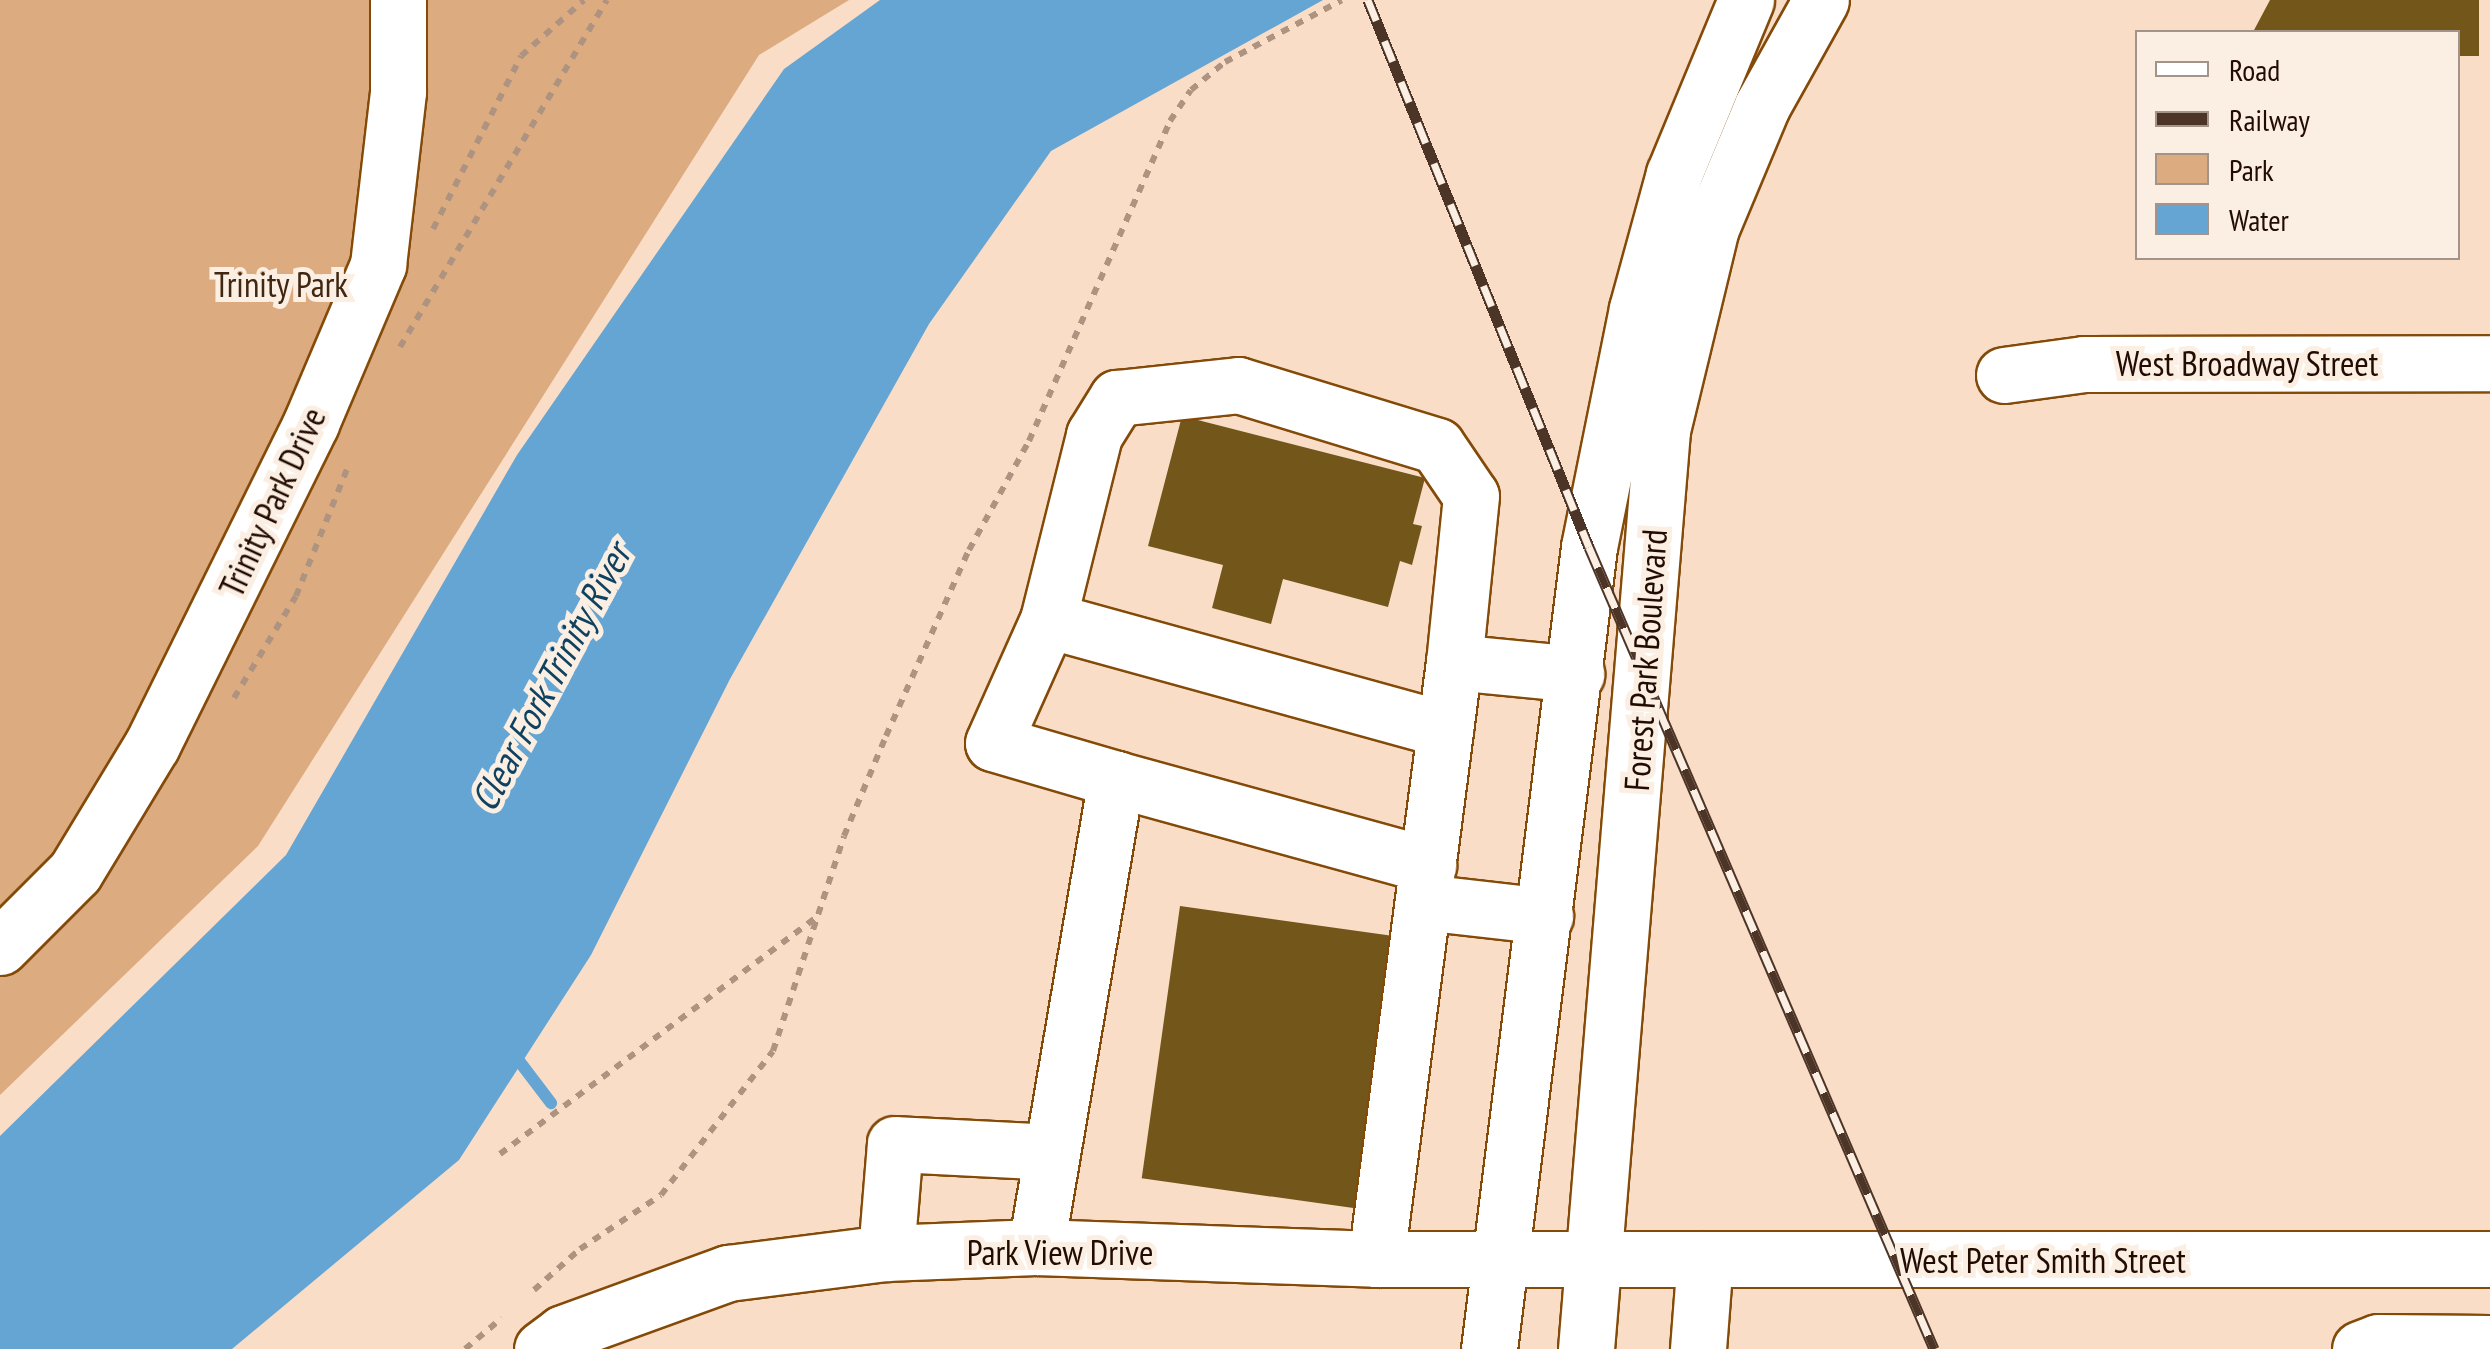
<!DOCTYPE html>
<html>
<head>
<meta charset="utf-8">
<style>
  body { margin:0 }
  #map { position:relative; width:2490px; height:1349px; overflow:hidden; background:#f9ddc7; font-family:"PT Sans Narrow",sans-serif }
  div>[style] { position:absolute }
  .green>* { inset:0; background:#ddab80 }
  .water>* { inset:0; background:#65a5d3 }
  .stream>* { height:12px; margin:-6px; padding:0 6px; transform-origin:6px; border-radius:6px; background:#65a5d3 }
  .building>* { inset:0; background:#73561a; transform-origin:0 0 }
  .path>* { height:6px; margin-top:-3px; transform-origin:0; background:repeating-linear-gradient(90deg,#ad9380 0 8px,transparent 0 16px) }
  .roads { filter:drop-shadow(2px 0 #844a08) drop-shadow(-2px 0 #844a08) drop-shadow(0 2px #844a08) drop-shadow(0 -2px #844a08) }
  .minor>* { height:55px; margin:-27.5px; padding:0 27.5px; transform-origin:27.5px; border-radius:27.5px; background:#fff }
  .major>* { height:55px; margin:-27.5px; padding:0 27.5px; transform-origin:27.5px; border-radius:27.5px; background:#fff }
  .rail>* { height:11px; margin-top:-5.5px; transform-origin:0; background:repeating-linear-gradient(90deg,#fbeee2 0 22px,#4c3426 0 44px); box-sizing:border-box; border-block:2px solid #4c3426 }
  span { translate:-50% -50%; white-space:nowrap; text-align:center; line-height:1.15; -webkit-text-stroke:10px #fbeee2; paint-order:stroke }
  .park-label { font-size:35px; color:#402712 }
  .street-label { font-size:35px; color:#220b00 }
  .water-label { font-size:38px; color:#0f4261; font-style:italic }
  .legend { position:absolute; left:2135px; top:30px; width:325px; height:230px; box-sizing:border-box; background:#fbeee2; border:2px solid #a49388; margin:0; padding:12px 18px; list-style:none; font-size:30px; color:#220b00 }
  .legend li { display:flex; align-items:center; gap:20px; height:50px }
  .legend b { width:50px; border:2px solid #a49388 }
</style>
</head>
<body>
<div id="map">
  <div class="green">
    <div style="clip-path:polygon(0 0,849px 0,759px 55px,258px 846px,0 1095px)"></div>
  </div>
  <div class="water">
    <div style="clip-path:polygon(880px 0,1323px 0,1051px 151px,929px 324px,730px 679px,591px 955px,459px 1160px,232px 1349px,0 1349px,0 1136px,286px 855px,517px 455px,784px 69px)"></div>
  </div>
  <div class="stream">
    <div style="left:513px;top:1053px;width:63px;rotate:52.8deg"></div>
  </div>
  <div class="building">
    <div style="clip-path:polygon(2270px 0,2479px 0,2479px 56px,2458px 56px,2458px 32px,2253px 32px)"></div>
    <div style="clip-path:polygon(1182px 416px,1425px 478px,1413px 524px,1422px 526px,1412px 565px,1400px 561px,1388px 607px,1283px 579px,1271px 624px,1212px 608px,1223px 565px,1148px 546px)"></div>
    <div style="left:1180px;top:906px;width:221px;height:275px;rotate:8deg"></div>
  </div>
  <div class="path">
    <div style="left:433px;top:229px;width:194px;rotate:-63deg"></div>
    <div style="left:521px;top:56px;width:84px;rotate:-41.6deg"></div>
    <div style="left:400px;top:347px;width:404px;rotate:-59.2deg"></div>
    <div style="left:234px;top:698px;width:119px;rotate:-58.7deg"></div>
    <div style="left:296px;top:596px;width:142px;rotate:-68.1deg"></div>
    <div style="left:500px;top:1154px;width:394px;rotate:-36.8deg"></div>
    <div style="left:534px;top:1290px;width:62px;rotate:-41.7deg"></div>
    <div style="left:580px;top:1249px;width:97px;rotate:-33.7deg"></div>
    <div style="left:661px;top:1195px;width:182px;rotate:-52.1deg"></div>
    <div style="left:773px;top:1051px;width:226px;rotate:-71.7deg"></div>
    <div style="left:844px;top:836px;width:108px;rotate:-67.2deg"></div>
    <div style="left:886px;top:736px;width:204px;rotate:-66deg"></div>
    <div style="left:969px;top:550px;width:124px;rotate:-61.2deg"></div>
    <div style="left:1029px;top:441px;width:350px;rotate:-66.2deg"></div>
    <div style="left:1170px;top:121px;width:37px;rotate:-56deg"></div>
    <div style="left:1191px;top:90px;width:44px;rotate:-39.5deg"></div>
    <div style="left:1225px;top:62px;width:132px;rotate:-27.9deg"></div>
    <div style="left:465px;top:1349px;width:48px;rotate:-40deg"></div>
  </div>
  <div class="roads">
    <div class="minor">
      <div style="left:2004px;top:375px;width:81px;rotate:-7.8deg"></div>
      <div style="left:2084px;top:364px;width:406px;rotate:-0.1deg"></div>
      <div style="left:1048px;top:620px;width:191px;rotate:-76deg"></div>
      <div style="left:1094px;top:435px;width:44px;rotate:-58.1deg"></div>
      <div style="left:1117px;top:398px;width:122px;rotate:-6.1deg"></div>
      <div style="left:1238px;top:385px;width:208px;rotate:17deg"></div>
      <div style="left:1437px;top:446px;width:60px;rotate:55.8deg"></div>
      <div style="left:1471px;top:496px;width:167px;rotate:95.8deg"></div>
      <div style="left:1116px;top:779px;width:128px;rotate:-163.7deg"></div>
      <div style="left:993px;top:743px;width:135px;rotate:-65.9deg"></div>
      <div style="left:1048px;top:620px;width:412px;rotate:15.4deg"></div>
      <div style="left:1423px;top:902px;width:123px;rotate:6.5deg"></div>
      <div style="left:0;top:947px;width:106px;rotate:-45deg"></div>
      <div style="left:75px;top:872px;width:149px;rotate:-58.8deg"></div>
      <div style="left:152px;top:745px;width:359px;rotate:-63.7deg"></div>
      <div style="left:311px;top:423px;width:172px;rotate:-67deg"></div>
      <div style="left:378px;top:265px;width:175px;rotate:-83.4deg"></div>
      <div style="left:398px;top:91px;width:91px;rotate:-90deg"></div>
      <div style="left:1036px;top:1247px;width:475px;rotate:-80.3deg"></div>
      <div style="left:1116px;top:779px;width:324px;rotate:15.4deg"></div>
      <div style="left:886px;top:1253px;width:109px;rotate:-85.3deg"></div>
      <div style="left:895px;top:1144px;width:157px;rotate:2.9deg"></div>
      <div style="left:1376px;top:1259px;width:602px;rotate:-82.56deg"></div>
      <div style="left:1454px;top:662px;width:123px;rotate:5.6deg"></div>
      <div style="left:542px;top:1349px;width:26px;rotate:-37deg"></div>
      <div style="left:563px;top:1333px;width:176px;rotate:-20deg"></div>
      <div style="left:728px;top:1273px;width:159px;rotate:-7.2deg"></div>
      <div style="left:886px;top:1253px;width:150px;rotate:-2.3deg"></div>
      <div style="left:1036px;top:1247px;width:340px;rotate:2deg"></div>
      <div style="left:1376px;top:1259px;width:1114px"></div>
      <div style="left:1698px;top:1349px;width:90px;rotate:-85.6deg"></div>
      <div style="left:2360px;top:1349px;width:19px;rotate:-21deg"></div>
      <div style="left:2378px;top:1342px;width:112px;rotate:0.5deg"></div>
    </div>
    <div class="major">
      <div style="left:1489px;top:1349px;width:808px;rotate:-82.89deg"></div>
      <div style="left:1589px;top:547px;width:243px;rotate:-78.6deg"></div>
      <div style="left:1637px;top:309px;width:140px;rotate:-74.7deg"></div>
      <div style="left:1674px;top:174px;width:188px;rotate:-67.5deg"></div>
      <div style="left:1586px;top:1349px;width:922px;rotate:-85.27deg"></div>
      <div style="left:1662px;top:430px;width:208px;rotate:-76.4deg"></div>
      <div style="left:1711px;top:228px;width:132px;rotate:-67.3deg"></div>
      <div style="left:1762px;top:106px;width:121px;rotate:-60.9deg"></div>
    </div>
  </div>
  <div class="rail">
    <div style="left:1368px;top:0;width:590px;rotate:68deg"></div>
    <div style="left:1589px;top:547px;width:873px;rotate:66.72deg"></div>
  </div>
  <div class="park-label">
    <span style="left:281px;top:284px">Trinity Park</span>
  </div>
  <div class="street-label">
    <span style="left:2247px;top:363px">West Broadway Street</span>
    <span style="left:272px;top:502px;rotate:-65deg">Trinity Park Drive</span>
    <span style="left:1645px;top:660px;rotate:-86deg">Forest Park Boulevard</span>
    <span style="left:1060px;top:1252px">Park View Drive</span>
    <span style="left:2043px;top:1260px">West Peter Smith Street</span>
  </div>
  <div class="water-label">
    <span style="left:550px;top:677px;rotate:-62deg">Clear Fork Trinity River</span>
  </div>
  <ul class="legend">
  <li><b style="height:12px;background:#fff"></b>Road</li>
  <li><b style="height:12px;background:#4c3426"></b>Railway</li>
  <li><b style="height:28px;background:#ddab80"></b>Park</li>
  <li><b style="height:28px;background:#65a5d3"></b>Water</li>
  </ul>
</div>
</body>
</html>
